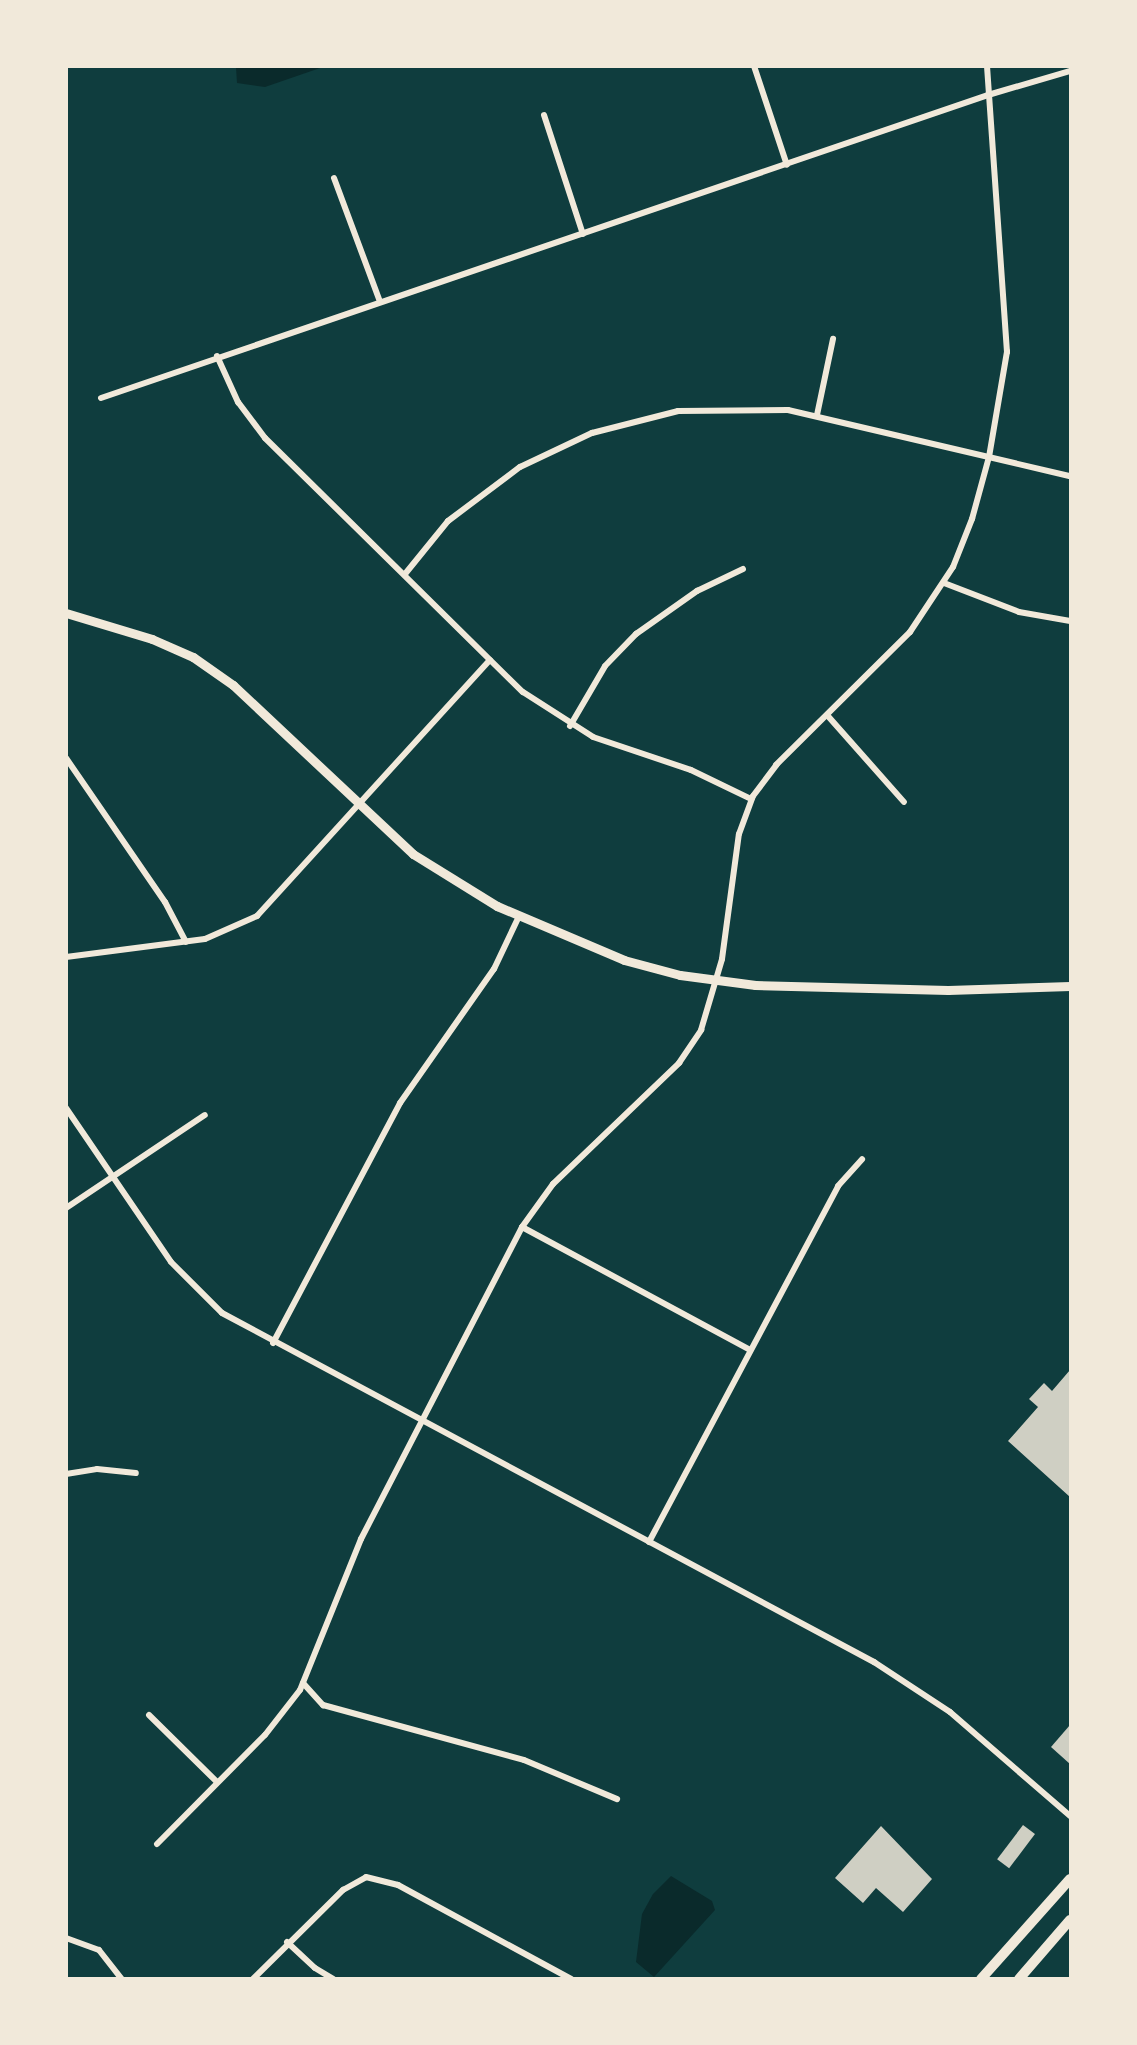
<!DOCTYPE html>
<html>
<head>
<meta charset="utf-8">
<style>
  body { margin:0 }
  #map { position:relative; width:1137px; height:2045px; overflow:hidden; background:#0f3d3e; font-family:Roboto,sans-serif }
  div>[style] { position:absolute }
  .water>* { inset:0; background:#0a2a2b }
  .building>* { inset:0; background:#cfcfc3; transform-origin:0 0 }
  .minor>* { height:6px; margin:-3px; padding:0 3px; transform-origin:3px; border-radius:3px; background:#f1e9da }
  .secondary>* { height:9px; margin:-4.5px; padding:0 4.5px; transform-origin:4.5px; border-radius:4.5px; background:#f1e9da }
  .trunk>* { height:10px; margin:-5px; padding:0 5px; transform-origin:5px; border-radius:5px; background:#f1e9da }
  span { translate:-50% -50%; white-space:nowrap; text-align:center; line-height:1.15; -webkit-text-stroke:5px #f1e9da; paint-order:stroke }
  .frame { position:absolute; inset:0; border:68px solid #f1e9da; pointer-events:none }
</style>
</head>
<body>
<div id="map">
  <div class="water">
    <div style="clip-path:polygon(236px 67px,236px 66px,323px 67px,265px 87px,237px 83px)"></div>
    <div style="clip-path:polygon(671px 1876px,712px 1901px,715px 1910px,654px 1977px,636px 1962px,642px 1914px,653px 1894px)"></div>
  </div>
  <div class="building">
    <div style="clip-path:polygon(1070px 1370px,1070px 1497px,1008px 1441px,1038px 1407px,1029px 1399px,1044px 1383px,1052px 1391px)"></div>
    <div style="clip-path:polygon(1070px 1725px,1070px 1764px,1051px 1747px)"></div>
    <div style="left:1023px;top:1825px;width:15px;height:43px;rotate:37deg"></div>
    <div style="clip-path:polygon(881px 1826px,932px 1879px,903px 1912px,876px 1888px,863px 1903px,835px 1878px)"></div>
  </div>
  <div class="minor">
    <div style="left:754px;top:66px;width:104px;rotate:71.6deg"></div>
    <div style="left:544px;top:115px;width:125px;rotate:71.9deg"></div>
    <div style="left:334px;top:178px;width:132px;rotate:69.6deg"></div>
    <div style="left:217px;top:356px;width:51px;rotate:65.5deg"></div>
    <div style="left:238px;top:402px;width:45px;rotate:53.1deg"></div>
    <div style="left:265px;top:438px;width:362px;rotate:44.6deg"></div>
    <div style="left:523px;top:692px;width:83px;rotate:32.7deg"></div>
    <div style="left:593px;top:737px;width:103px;rotate:18.6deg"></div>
    <div style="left:691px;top:770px;width:67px;rotate:25.8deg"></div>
    <div style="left:101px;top:398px;width:937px;rotate:-18.86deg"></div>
    <div style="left:988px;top:95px;width:85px;rotate:-16.3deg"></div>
    <div style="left:817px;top:415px;width:78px;rotate:-78.1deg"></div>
    <div style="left:405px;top:574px;width:68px;rotate:-50.9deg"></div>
    <div style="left:448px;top:521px;width:90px;rotate:-36.9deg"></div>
    <div style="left:520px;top:467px;width:80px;rotate:-25.3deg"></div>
    <div style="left:592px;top:433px;width:89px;rotate:-14.3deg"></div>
    <div style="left:678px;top:411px;width:110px;rotate:-0.5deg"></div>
    <div style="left:788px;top:410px;width:290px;rotate:13.2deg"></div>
    <div style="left:944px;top:583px;width:80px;rotate:21.1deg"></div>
    <div style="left:1019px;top:612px;width:52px;rotate:10deg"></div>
    <div style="left:827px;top:715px;width:116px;rotate:48.5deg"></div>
    <div style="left:570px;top:726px;width:69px;rotate:-59.7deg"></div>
    <div style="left:605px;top:666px;width:45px;rotate:-45.9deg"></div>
    <div style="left:636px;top:634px;width:75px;rotate:-35.2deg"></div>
    <div style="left:697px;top:591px;width:51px;rotate:-25.6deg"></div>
    <div style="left:66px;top:758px;width:175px;rotate:55.5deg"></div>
    <div style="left:165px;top:902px;width:45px;rotate:62.3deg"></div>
    <div style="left:66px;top:957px;width:140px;rotate:-7.4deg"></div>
    <div style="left:205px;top:939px;width:57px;rotate:-23.9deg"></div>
    <div style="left:257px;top:916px;width:346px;rotate:-47.7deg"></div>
    <div style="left:66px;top:1108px;width:186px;rotate:55.7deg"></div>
    <div style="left:171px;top:1262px;width:72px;rotate:45deg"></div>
    <div style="left:222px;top:1313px;width:740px;rotate:28.16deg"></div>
    <div style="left:874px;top:1662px;width:91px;rotate:33.3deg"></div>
    <div style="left:950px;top:1712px;width:159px;rotate:40.9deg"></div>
    <div style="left:66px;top:1208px;width:167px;rotate:-33.8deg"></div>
    <div style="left:522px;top:1227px;width:259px;rotate:28.3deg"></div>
    <div style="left:273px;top:1343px;width:272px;rotate:-62.1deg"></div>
    <div style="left:400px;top:1103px;width:164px;rotate:-55deg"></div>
    <div style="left:494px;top:969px;width:59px;rotate:-64.7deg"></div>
    <div style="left:66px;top:1474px;width:31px;rotate:-9deg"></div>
    <div style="left:97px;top:1469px;width:39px;rotate:6deg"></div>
    <div style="left:649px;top:1542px;width:403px;rotate:-62deg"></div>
    <div style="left:838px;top:1186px;width:36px;rotate:-48deg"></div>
    <div style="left:303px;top:1683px;width:30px;rotate:48deg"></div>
    <div style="left:323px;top:1705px;width:208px;rotate:15.3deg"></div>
    <div style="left:524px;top:1760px;width:101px;rotate:22.8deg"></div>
    <div style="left:149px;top:1715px;width:95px;rotate:44.6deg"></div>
    <div style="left:157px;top:1844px;width:153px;rotate:-45.3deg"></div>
    <div style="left:265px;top:1735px;width:57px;rotate:-52.1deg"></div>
    <div style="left:300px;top:1690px;width:163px;rotate:-68deg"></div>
    <div style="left:361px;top:1539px;width:351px;rotate:-62.7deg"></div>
    <div style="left:522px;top:1227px;width:53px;rotate:-54.2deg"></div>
    <div style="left:553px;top:1184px;width:175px;rotate:-43.8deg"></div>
    <div style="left:679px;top:1063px;width:40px;rotate:-56deg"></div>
    <div style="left:701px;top:1030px;width:74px;rotate:-73.5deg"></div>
    <div style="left:722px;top:959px;width:126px;rotate:-82.3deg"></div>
    <div style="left:739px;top:834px;width:40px;rotate:-69.8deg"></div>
    <div style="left:753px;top:796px;width:39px;rotate:-53deg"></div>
    <div style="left:776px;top:765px;width:189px;rotate:-44.8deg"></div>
    <div style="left:910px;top:632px;width:78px;rotate:-56.5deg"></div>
    <div style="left:953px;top:567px;width:52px;rotate:-68.4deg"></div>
    <div style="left:972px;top:519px;width:64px;rotate:-74.7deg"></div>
    <div style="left:989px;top:457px;width:107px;rotate:-80.3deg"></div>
    <div style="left:1007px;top:352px;width:287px;rotate:-94deg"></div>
    <div style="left:66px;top:1938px;width:35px;rotate:20deg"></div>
    <div style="left:99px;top:1950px;width:37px;rotate:52deg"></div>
    <div style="left:287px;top:1942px;width:38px;rotate:43deg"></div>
    <div style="left:315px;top:1968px;width:21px;rotate:31deg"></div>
    <div style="left:253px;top:1979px;width:127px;rotate:-44.7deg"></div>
    <div style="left:343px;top:1890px;width:26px;rotate:-29deg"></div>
    <div style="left:366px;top:1877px;width:33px;rotate:14deg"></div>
    <div style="left:398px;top:1885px;width:197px;rotate:28.5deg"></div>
  </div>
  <div class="secondary">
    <div style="left:66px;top:613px;width:90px;rotate:16.8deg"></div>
    <div style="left:152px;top:639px;width:45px;rotate:23.7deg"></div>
    <div style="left:193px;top:657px;width:49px;rotate:35deg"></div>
    <div style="left:233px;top:685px;width:247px;rotate:43.2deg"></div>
    <div style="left:413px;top:854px;width:99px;rotate:31.8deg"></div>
    <div style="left:497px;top:906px;width:138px;rotate:23deg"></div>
    <div style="left:624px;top:960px;width:58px;rotate:15deg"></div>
    <div style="left:680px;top:975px;width:76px;rotate:7.6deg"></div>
    <div style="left:755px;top:985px;width:193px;rotate:1.5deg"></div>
    <div style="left:948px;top:990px;width:122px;rotate:-1.9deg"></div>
  </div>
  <div class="trunk">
    <div style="left:981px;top:1979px;width:134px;rotate:-48.3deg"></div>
    <div style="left:1019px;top:1979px;width:78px;rotate:-49.2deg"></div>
  </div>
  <div class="frame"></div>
</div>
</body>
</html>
